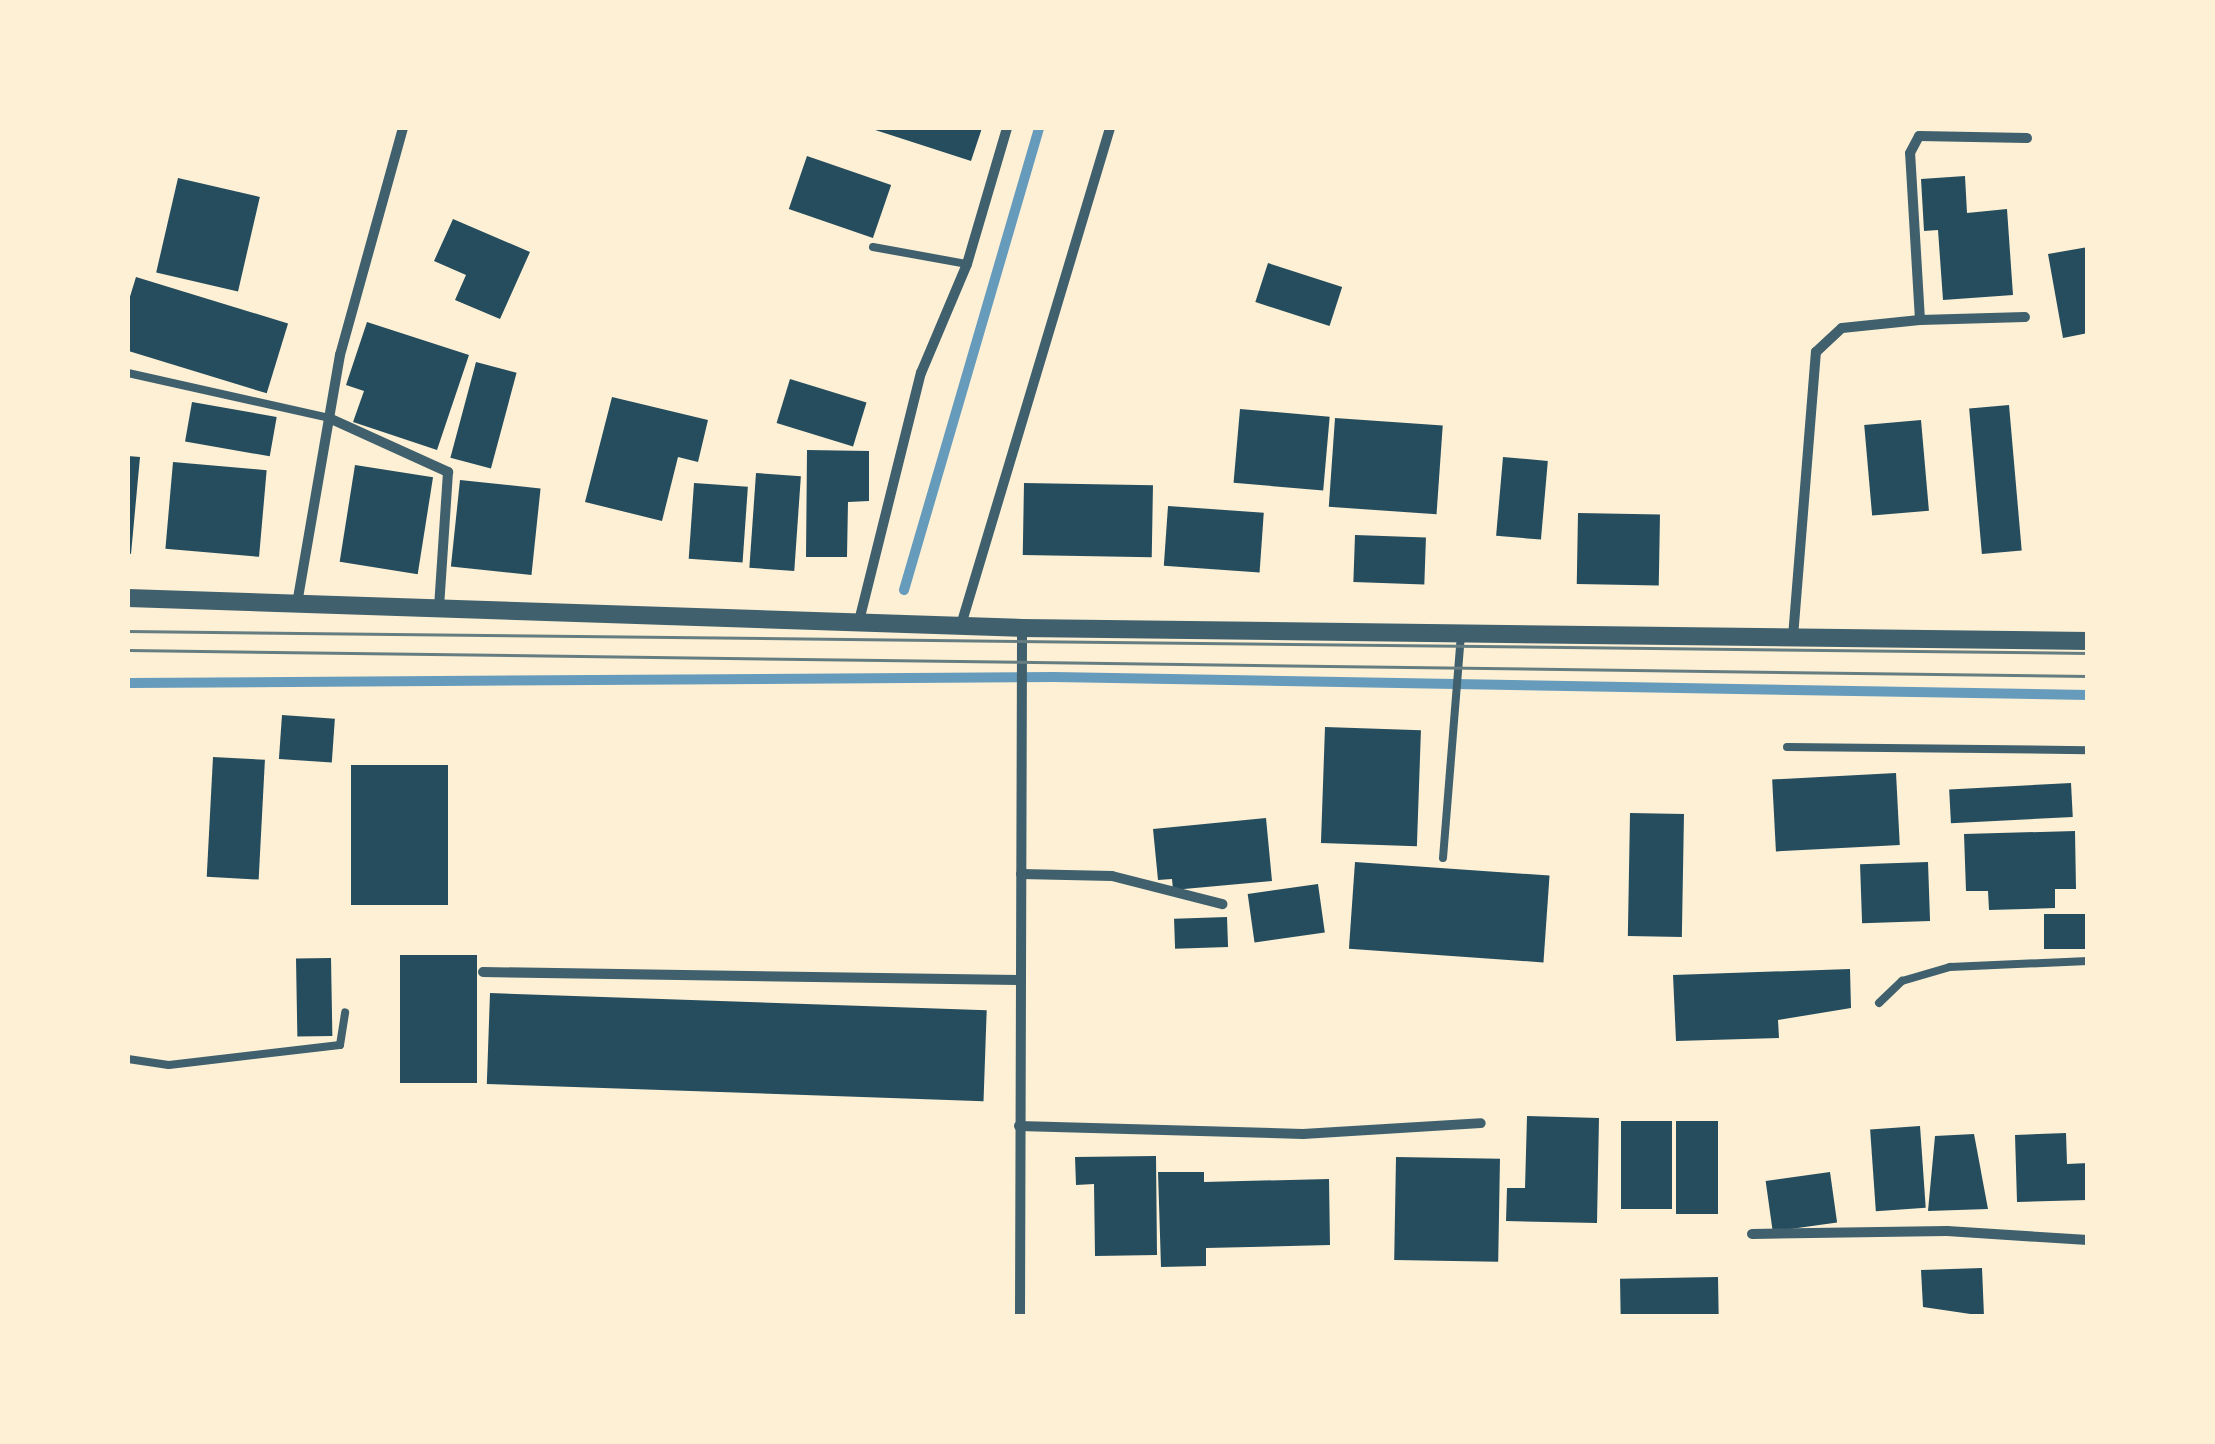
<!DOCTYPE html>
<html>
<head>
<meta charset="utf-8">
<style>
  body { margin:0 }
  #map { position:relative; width:2215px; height:1444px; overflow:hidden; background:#fdf0d5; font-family:"Source Serif 4",serif }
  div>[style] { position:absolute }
  .stream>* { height:10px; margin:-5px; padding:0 5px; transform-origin:5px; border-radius:5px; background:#669bbc }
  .building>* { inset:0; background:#264d5e; transform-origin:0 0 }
  .service>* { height:8px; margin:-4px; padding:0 4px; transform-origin:4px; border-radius:4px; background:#3f606c }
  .minor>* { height:10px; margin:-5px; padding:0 5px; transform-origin:5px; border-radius:5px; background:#3f606c }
  .tertiary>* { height:18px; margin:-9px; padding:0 9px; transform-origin:9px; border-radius:9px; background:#3f606c }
  .tram>* { height:2.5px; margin:-1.25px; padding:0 1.25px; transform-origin:1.25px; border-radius:1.25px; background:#657d81 }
  span { translate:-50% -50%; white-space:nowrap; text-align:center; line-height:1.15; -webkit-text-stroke:8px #fdf0d5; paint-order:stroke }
  .frame { position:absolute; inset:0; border:130px solid #fdf0d5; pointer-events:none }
</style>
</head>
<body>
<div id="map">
  <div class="stream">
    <div style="left:904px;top:590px;width:481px;rotate:-73.7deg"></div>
    <div style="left:128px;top:683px;width:926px;rotate:-0.37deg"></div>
    <div style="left:1054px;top:677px;width:1034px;rotate:1deg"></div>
  </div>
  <div class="building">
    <div style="clip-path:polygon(869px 128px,982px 128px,971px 161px)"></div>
    <div style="left:807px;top:156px;width:89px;height:56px;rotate:19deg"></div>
    <div style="clip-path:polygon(1965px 176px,1967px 213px,2007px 209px,2013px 295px,1943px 300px,1938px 230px,1924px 231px,1921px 179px)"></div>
    <div style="left:178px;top:178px;width:84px;height:97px;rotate:13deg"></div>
    <div style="clip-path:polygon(453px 219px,530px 252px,500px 319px,455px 300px,466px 275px,434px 261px)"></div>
    <div style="clip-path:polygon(2088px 247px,2088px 333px,2063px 338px,2048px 254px)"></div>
    <div style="left:1268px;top:263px;width:78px;height:41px;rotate:18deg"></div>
    <div style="left:136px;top:277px;width:159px;height:73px;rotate:17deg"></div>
    <div style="clip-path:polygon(367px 322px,469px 355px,437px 450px,353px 422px,364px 391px,346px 385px)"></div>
    <div style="left:476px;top:362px;width:42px;height:99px;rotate:15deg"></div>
    <div style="left:790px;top:379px;width:80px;height:46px;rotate:17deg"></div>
    <div style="clip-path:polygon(612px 397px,708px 420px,698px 462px,678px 457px,662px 521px,585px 502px)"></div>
    <div style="left:192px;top:402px;width:86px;height:40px;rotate:10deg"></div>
    <div style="left:2009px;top:405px;width:146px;height:40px;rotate:85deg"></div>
    <div style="left:1240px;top:409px;width:90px;height:74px;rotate:5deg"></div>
    <div style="left:1335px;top:418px;width:108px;height:89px;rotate:4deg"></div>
    <div style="left:1921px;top:420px;width:91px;height:57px;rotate:85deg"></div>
    <div style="clip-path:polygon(807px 450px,869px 451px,869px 501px,848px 502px,847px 557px,806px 557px)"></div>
    <div style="clip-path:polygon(128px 456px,140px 457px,131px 554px,128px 553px)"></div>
    <div style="left:1503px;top:457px;width:45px;height:79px;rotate:5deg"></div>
    <div style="left:173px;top:462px;width:94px;height:87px;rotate:5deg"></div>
    <div style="left:355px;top:465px;width:79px;height:98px;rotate:9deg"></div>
    <div style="left:756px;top:473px;width:45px;height:95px;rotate:4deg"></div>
    <div style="left:460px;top:480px;width:81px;height:87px;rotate:6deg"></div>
    <div style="left:694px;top:483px;width:54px;height:76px;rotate:4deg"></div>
    <div style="left:1024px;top:483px;width:129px;height:72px;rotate:1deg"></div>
    <div style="left:1168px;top:506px;width:96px;height:60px;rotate:4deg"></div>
    <div style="left:1578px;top:513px;width:82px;height:71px;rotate:1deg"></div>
    <div style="left:1355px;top:535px;width:71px;height:47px;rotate:2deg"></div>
    <div style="left:282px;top:715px;width:53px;height:44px;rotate:4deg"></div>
    <div style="left:1325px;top:727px;width:96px;height:116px;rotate:2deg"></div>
    <div style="left:213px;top:757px;width:52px;height:120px;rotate:3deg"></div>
    <div style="left:448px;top:765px;width:140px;height:97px;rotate:90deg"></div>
    <div style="left:1896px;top:773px;width:72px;height:124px;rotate:87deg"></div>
    <div style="left:2071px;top:783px;width:34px;height:122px;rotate:87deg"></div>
    <div style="left:1630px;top:813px;width:54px;height:123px;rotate:1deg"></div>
    <div style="clip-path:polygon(1266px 818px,1272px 881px,1173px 890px,1172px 879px,1158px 880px,1153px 829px)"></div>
    <div style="clip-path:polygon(2075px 831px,2076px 889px,2055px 889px,2055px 908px,1989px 910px,1988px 891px,1966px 891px,1964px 834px)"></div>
    <div style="left:1355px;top:862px;width:195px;height:87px;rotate:4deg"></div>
    <div style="left:1928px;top:862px;width:59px;height:68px;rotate:88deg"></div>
    <div style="left:1318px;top:884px;width:49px;height:71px;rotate:82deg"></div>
    <div style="left:2088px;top:914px;width:35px;height:44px;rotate:90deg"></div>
    <div style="left:1227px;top:917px;width:30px;height:53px;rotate:88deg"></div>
    <div style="left:400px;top:955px;width:77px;height:128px"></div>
    <div style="left:331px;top:958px;width:78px;height:35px;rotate:89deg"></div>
    <div style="clip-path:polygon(1850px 969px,1851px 1008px,1778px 1020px,1779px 1038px,1676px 1041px,1673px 975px)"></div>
    <div style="left:490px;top:993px;width:497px;height:91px;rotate:2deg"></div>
    <div style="clip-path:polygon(1527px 1116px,1599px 1118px,1597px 1223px,1506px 1221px,1507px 1188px,1525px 1188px)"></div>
    <div style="left:1621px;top:1121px;width:51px;height:88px"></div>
    <div style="left:1676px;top:1121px;width:42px;height:93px"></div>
    <div style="left:1920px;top:1126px;width:82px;height:50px;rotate:86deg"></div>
    <div style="clip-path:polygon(2066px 1133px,2067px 1164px,2088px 1163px,2088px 1200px,2017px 1202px,2015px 1135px)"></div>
    <div style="clip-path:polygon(1974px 1134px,1988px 1209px,1928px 1211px,1935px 1136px)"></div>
    <div style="clip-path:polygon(1156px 1156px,1157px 1255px,1095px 1256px,1094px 1184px,1076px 1185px,1075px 1157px)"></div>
    <div style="left:1396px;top:1157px;width:104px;height:103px;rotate:1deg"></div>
    <div style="clip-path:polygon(1158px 1172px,1204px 1172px,1204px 1182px,1329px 1179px,1330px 1245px,1206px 1248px,1206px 1266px,1161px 1267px)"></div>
    <div style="left:1830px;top:1172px;width:51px;height:65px;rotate:82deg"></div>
    <div style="clip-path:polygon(1982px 1268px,1984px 1316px,1923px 1307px,1921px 1270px)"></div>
    <div style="left:1718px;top:1277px;width:39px;height:98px;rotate:89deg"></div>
  </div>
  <div class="service">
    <div style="left:873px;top:247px;width:96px;rotate:10.3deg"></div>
    <div style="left:128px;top:373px;width:206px;rotate:12.6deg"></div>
    <div style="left:1787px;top:747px;width:301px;rotate:0.6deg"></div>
    <div style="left:1443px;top:858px;width:226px;rotate:-85.4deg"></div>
    <div style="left:1879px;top:1003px;width:32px;rotate:-44deg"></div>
    <div style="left:1902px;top:981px;width:50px;rotate:-16.3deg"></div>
    <div style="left:1950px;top:967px;width:138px;rotate:-2.5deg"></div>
    <div style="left:128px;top:1059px;width:41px;rotate:8.3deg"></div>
    <div style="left:169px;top:1065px;width:172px;rotate:-6.7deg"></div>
    <div style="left:340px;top:1045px;width:33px;rotate:-81deg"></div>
  </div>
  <div class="minor">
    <div style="left:1920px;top:320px;width:105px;rotate:-1.6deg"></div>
    <div style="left:329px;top:418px;width:131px;rotate:24.4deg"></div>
    <div style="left:448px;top:472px;width:134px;rotate:93.8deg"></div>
    <div style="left:298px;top:598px;width:247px;rotate:-80.2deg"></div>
    <div style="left:340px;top:355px;width:236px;rotate:-74.5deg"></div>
    <div style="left:859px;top:621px;width:256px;rotate:-76deg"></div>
    <div style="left:921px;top:373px;width:118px;rotate:-67.1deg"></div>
    <div style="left:967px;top:264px;width:142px;rotate:-73.6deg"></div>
    <div style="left:961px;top:625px;width:519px;rotate:-73.31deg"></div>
    <div style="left:1793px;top:637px;width:286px;rotate:-85.4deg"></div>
    <div style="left:1816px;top:352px;width:35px;rotate:-43deg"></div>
    <div style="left:1842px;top:328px;width:78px;rotate:-5.9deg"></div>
    <div style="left:1920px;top:320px;width:167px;rotate:-93.4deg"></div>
    <div style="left:1910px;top:153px;width:19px;rotate:-62deg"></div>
    <div style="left:1919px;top:136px;width:108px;rotate:1.1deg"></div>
    <div style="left:1021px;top:874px;width:91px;rotate:1.3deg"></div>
    <div style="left:1112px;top:876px;width:114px;rotate:14.3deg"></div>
    <div style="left:483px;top:972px;width:536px;rotate:0.86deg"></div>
    <div style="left:1019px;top:1126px;width:284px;rotate:1.6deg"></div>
    <div style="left:1303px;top:1134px;width:178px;rotate:-3.5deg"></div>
    <div style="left:1752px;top:1234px;width:195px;rotate:-0.9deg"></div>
    <div style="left:1947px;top:1231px;width:141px;rotate:3.7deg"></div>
    <div style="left:1020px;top:1316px;width:688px;rotate:-89.83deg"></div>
  </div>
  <div class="tertiary">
    <div style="left:128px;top:598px;width:895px;rotate:1.92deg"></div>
    <div style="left:1022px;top:628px;width:1066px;rotate:0.7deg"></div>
  </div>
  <div class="tram">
    <div style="left:128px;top:631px;width:1960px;rotate:0.64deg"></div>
    <div style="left:128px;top:650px;width:1960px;rotate:0.76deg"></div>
  </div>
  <div class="frame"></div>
</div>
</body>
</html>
